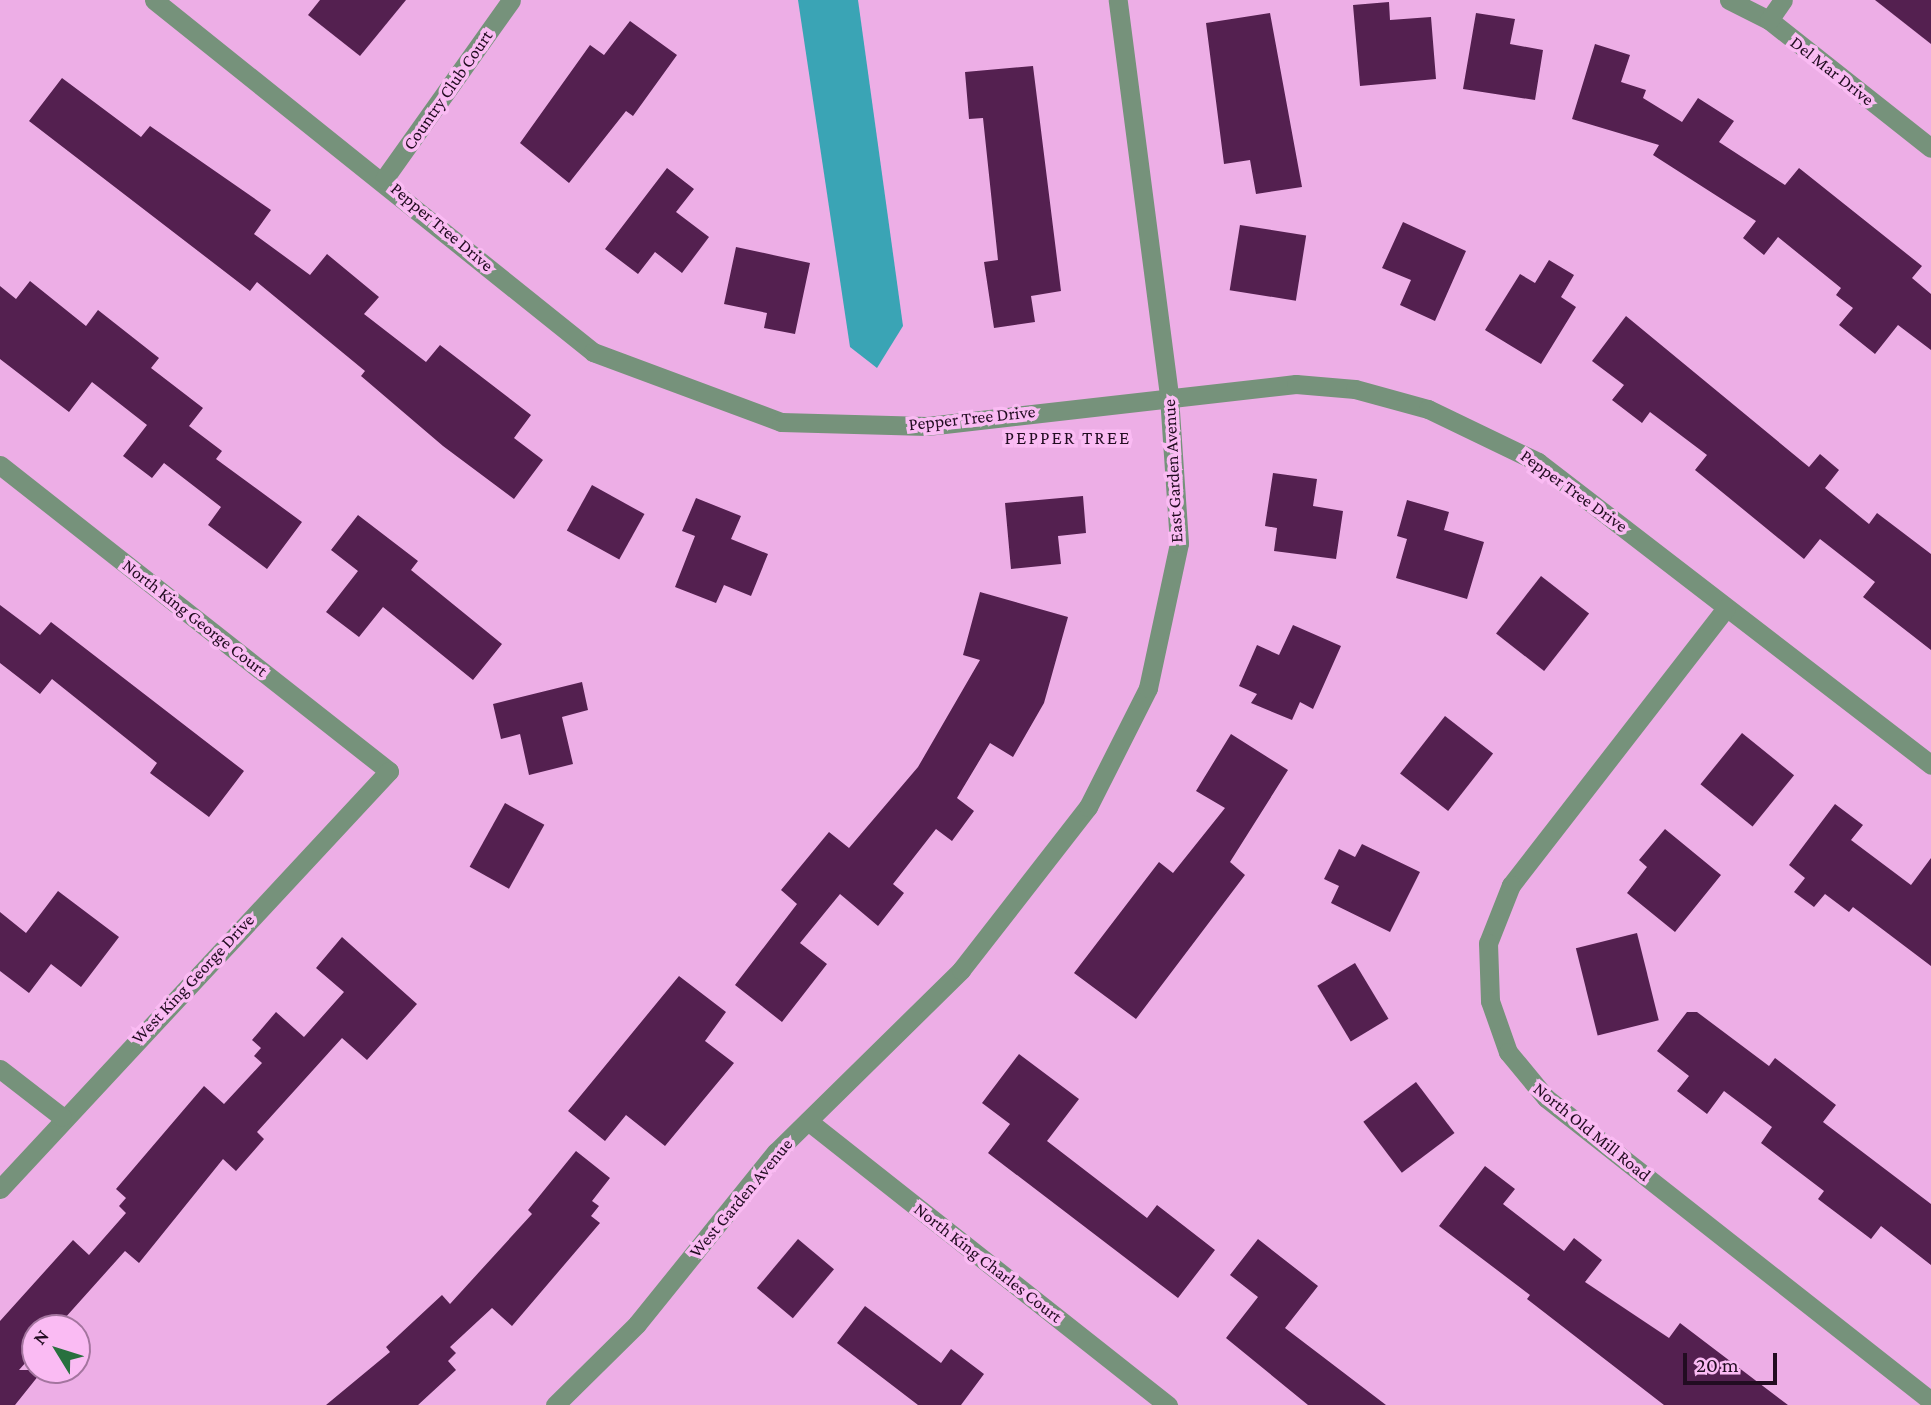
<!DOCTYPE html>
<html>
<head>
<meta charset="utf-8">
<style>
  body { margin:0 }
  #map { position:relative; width:1931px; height:1405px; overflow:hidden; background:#edaee6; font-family:"Crimson Pro",serif }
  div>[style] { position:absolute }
  .water>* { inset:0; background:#3aa4b5 }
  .building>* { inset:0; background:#542050; transform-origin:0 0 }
  .minor>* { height:19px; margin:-9.5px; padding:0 9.5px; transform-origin:9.5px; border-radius:9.5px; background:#76927b }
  span { translate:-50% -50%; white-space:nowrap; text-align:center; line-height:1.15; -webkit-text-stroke:7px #fabbf3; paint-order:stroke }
  .street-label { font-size:18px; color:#220c21 }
  .neighbourhood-label { font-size:19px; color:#220c21; letter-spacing:2px }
  .north { position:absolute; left:21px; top:1314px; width:70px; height:70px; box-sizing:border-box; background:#fabbf3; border:2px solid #a4759f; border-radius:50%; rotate:308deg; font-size:19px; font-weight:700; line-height:28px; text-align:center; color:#220c21 }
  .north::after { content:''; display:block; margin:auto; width:24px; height:32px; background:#28703e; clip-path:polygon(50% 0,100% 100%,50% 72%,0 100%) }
  .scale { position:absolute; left:1683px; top:1353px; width:94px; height:32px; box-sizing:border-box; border:4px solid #220c21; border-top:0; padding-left:9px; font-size:21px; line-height:24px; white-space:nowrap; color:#220c21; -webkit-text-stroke:5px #fabbf3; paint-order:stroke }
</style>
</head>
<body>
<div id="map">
  <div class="water">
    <div style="clip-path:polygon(798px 0,858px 0,903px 326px,877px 368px,850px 347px)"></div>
  </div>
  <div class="building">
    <div style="clip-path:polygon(320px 0,406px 0,360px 56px,308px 15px)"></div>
    <div style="clip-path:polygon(1875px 0,1931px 0,1931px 44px)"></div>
    <div style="clip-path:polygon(1389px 2px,1390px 20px,1431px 17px,1436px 79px,1360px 86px,1353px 5px)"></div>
    <div style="clip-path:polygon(1270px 13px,1302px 187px,1256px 194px,1250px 160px,1224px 164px,1206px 23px)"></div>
    <div style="clip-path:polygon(1476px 13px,1515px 19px,1510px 44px,1543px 50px,1535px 100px,1463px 89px)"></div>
    <div style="clip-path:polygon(630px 21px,677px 55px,633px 116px,626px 111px,569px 183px,520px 143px,590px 45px,604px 55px)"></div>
    <div style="clip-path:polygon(1595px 44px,1630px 55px,1621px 82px,1646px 90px,1643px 98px,1682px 122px,1698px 98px,1734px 121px,1719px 142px,1785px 185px,1799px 168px,1922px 266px,1912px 278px,1931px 294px,1931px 350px,1898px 325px,1875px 354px,1839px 325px,1853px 308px,1836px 295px,1841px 288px,1778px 237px,1764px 255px,1743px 238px,1756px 221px,1653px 155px,1659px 145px,1572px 119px)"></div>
    <div style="clip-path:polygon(1033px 66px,1061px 291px,1031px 296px,1035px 322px,994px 328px,984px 262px,998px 260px,983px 118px,969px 119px,965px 72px)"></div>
    <div style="clip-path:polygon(62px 78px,141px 137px,150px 126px,271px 210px,254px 234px,310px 275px,327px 254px,379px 297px,364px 314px,426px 362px,440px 345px,531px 415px,514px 438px,543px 460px,514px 499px,443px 446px,361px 376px,365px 371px,257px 282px,250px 291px,29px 121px)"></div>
    <div style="clip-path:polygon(667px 168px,694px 189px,676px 212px,709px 237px,682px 273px,655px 252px,638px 274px,605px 249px)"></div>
    <div style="clip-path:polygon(1403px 222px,1466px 251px,1435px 321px,1400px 305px,1411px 280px,1382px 268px)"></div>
    <div style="left:1240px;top:225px;width:67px;height:66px;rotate:9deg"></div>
    <div style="clip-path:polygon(736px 247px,810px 263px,795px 334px,764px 328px,767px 313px,724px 304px)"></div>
    <div style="clip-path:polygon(1549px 260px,1574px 275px,1561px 297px,1576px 307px,1541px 364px,1485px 330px,1520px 274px,1535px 283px)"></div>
    <div style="clip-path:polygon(30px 281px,86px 326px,98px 310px,159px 358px,151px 368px,203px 408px,189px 426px,222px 451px,216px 459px,302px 522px,267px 569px,208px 525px,221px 507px,164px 463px,152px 478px,123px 456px,147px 425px,92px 382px,69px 412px,0 359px,0 286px,16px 299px)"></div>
    <div style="clip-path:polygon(1626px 316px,1809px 467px,1820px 454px,1839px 470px,1825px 488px,1869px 524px,1877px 513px,1931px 554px,1931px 650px,1863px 597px,1875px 582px,1820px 539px,1804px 559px,1695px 470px,1707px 455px,1650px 412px,1642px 423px,1612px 400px,1624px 385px,1592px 361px)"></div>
    <div style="clip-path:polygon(1273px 473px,1317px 479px,1313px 506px,1343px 511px,1336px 559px,1274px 551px,1277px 528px,1265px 526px)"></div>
    <div style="left:592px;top:485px;width:60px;height:52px;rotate:29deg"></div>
    <div style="clip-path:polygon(1083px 496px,1086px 533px,1058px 536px,1061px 564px,1011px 569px,1005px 503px)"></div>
    <div style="clip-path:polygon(696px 498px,741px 516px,731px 539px,768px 554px,751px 596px,724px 585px,716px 603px,675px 587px,695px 536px,682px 531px)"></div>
    <div style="clip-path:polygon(1407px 500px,1449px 512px,1444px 530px,1484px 542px,1467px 599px,1396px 578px,1407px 539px,1397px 536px)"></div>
    <div style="clip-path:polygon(358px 515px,418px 561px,411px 570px,502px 644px,473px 680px,383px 607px,359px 637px,326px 612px,358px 571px,331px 550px)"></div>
    <div style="left:1541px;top:576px;width:61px;height:73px;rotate:38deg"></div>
    <div style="clip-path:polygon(980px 592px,1068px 617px,1044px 703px,1013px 757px,990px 743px,957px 798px,974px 811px,952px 841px,936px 829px,893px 884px,904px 893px,878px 926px,840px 894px,800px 943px,827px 964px,782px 1022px,735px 985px,797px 904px,781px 890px,829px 832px,849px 848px,918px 767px,980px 660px,963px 655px)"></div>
    <div style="clip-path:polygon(0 605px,40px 635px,51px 622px,244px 771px,209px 817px,150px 773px,157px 763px,52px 679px,40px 694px,0 663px)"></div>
    <div style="clip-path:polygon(1293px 625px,1341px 646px,1313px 709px,1300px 702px,1292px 720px,1251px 703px,1257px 694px,1239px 686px,1257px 645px,1279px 655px)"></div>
    <div style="clip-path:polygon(582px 682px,588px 710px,562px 717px,573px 764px,529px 775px,520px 734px,501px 739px,493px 704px)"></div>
    <div style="left:1445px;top:716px;width:61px;height:73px;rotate:38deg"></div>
    <div style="left:1742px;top:733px;width:67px;height:66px;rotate:39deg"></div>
    <div style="clip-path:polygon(1231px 734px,1288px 770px,1230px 862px,1245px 875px,1136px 1019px,1074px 973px,1159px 862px,1173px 873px,1225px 808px,1196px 791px)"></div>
    <div style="left:505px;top:803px;width:45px;height:73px;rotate:29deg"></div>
    <div style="clip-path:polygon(1835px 804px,1863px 825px,1851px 840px,1911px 885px,1931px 858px,1931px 966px,1853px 907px,1849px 912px,1825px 894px,1814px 907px,1794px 892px,1805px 878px,1789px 865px)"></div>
    <div style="clip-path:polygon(1665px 829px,1721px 875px,1675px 932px,1627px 893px,1647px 867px,1639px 860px)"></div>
    <div style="clip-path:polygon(1362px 844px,1420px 872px,1390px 932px,1331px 903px,1339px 886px,1324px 879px,1339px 849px,1355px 857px)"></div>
    <div style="clip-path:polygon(58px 891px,119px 937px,81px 987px,51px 964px,29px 993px,0 971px,0 912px,26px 933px)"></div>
    <div style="left:1637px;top:933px;width:90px;height:63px;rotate:76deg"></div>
    <div style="clip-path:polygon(342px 937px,417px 1004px,367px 1060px,342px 1038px,257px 1132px,264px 1139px,236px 1171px,223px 1159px,139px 1263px,125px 1251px,56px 1328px,35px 1328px,35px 1352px,19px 1370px,43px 1370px,15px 1405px,0 1405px,0 1321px,73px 1240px,89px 1255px,126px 1213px,119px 1206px,126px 1198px,116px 1189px,204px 1086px,224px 1104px,262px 1063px,254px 1056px,261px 1048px,252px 1040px,276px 1012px,304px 1037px,344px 992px,316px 968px)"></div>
    <div style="left:1355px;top:963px;width:65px;height:44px;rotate:59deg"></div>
    <div style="clip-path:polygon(679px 976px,726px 1012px,705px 1041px,734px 1063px,665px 1146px,626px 1115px,605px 1141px,568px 1111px)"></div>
    <div style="clip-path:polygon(1687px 1012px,1697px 1012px,1769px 1066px,1775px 1058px,1836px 1105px,1823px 1122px,1931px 1204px,1931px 1265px,1881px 1226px,1871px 1239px,1818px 1199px,1824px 1191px,1761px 1143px,1772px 1127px,1724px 1091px,1707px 1114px,1677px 1091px,1689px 1076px,1657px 1051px)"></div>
    <div style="clip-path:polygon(1019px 1054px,1079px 1099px,1047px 1141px,1147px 1218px,1157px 1205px,1215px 1250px,1178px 1298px,988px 1153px,1010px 1124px,982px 1103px)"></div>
    <div style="left:1416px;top:1082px;width:64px;height:66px;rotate:53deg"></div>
    <div style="clip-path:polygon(576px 1151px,610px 1178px,592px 1201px,599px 1206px,591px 1216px,600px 1223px,512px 1326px,492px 1308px,450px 1347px,456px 1353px,448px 1361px,456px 1370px,418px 1405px,326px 1405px,390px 1352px,386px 1347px,442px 1295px,450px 1304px,532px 1214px,528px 1210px)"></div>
    <div style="clip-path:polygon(1485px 1166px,1515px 1189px,1503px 1204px,1564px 1251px,1574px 1238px,1602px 1260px,1585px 1282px,1669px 1338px,1680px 1323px,1788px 1405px,1664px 1405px,1527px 1299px,1530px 1295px,1439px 1226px)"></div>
    <div style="left:798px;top:1239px;width:47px;height:64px;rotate:40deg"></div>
    <div style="clip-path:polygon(1258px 1239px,1318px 1286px,1285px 1328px,1386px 1405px,1308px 1405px,1226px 1338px,1258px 1297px,1230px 1275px)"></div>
    <div style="clip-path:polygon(865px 1306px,941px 1363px,951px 1349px,984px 1374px,961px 1405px,918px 1405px,837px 1343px)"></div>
  </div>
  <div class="minor">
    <div style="left:154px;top:0;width:563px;rotate:38.72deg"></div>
    <div style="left:593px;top:352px;width:201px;rotate:20.4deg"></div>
    <div style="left:781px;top:422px;width:146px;rotate:1.6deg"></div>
    <div style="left:927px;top:426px;width:371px;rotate:-6.5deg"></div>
    <div style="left:1296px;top:384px;width:59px;rotate:4.8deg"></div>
    <div style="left:1355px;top:389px;width:76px;rotate:15.3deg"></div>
    <div style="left:1428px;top:409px;width:122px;rotate:25.7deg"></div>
    <div style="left:1538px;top:462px;width:496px;rotate:37.6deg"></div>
    <div style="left:1729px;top:0;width:45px;rotate:26.6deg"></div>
    <div style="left:1769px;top:20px;width:206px;rotate:38.3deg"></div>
    <div style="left:1769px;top:20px;width:24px;rotate:-55deg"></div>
    <div style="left:384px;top:179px;width:219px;rotate:-54.6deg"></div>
    <div style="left:0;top:465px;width:495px;rotate:38.2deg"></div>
    <div style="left:389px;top:771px;width:571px;rotate:132.94deg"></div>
    <div style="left:1726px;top:608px;width:351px;rotate:127.8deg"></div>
    <div style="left:1511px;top:885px;width:62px;rotate:111.6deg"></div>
    <div style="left:1488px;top:943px;width:58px;rotate:88deg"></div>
    <div style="left:1490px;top:1001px;width:54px;rotate:70.6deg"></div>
    <div style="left:1508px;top:1052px;width:60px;rotate:50.4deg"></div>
    <div style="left:1546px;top:1098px;width:490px;rotate:38.2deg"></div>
    <div style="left:0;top:1069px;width:78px;rotate:37.7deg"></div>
    <div style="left:808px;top:1121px;width:459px;rotate:38.3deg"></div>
    <div style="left:555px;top:1405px;width:115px;rotate:-44.6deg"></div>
    <div style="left:637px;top:1324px;width:221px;rotate:-51.1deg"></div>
    <div style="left:776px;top:1152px;width:260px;rotate:-44.5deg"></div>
    <div style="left:961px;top:970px;width:207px;rotate:-52.1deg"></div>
    <div style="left:1088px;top:807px;width:133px;rotate:-63.2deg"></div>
    <div style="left:1148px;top:688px;width:148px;rotate:-77.9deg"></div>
    <div style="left:1179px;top:543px;width:148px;rotate:-93.9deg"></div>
    <div style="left:1169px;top:395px;width:398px;rotate:-97.4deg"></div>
  </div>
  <div class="street-label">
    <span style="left:1832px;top:71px;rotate:38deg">Del Mar Drive</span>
    <span style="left:448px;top:90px;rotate:-55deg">Country Club Court</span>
    <span style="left:442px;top:227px;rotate:40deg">Pepper Tree Drive</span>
    <span style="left:972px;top:418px;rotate:-6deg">Pepper Tree Drive</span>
    <span style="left:1173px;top:471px;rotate:-93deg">East Garden Avenue</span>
    <span style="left:1574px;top:491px;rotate:36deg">Pepper Tree Drive</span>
    <span style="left:195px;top:618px;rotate:38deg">North King George Court</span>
    <span style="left:193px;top:979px;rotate:-47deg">West King George Drive</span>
    <span style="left:1592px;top:1132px;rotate:39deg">North Old Mill Road</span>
    <span style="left:741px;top:1198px;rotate:-50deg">West Garden Avenue</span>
    <span style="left:988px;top:1263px;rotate:38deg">North King Charles Court</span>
  </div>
  <div class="neighbourhood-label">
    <span style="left:1068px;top:438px">PEPPER TREE</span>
  </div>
  <div class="north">N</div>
  <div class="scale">20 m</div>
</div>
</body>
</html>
